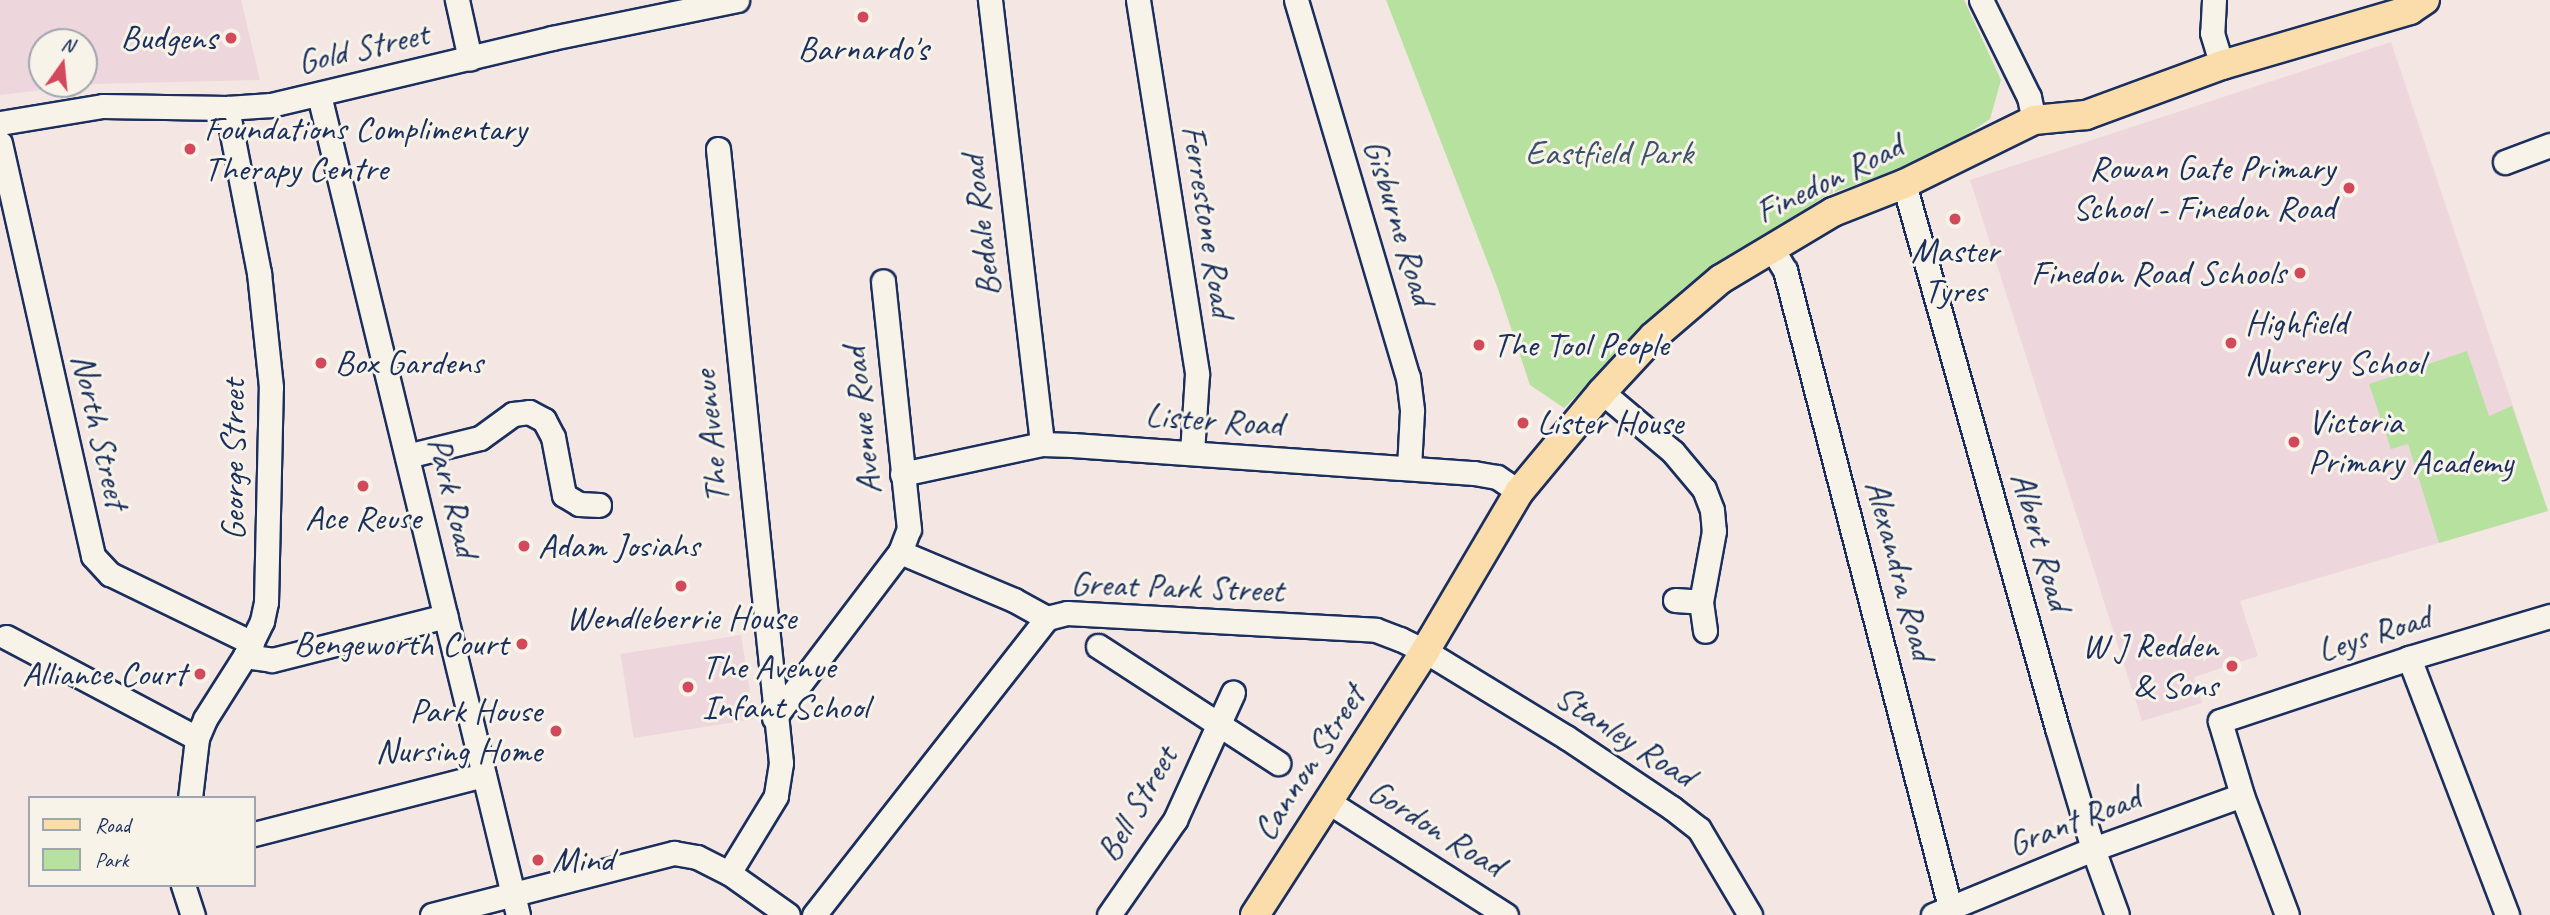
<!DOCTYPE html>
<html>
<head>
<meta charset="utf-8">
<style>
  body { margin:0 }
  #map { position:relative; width:2550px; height:915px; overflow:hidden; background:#f3e6e3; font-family:Caveat,sans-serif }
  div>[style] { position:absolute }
  .built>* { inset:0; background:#eed6dd; transform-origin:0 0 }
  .green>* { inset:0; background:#b7e19e }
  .roads { filter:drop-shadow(2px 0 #1b2f5e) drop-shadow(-2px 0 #1b2f5e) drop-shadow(0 2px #1b2f5e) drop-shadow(0 -2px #1b2f5e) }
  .minor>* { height:23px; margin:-11.5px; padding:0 11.5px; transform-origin:11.5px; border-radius:11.5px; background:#f7f3e8 }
  .major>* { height:28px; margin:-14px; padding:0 14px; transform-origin:14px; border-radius:14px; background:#fbddab }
  .dots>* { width:19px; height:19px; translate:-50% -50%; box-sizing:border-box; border:4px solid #f7f3e8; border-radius:50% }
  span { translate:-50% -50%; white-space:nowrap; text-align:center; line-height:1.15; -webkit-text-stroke:6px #f7f3e8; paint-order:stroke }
  .poi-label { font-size:35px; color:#1b2f5e }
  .right { translate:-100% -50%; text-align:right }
  .left { translate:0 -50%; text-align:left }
  .street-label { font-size:35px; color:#1b2f5e }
  .park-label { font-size:35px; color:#3a536b }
  .legend { position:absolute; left:28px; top:796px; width:228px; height:91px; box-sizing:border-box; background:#f7f3e8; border:2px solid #9fa5b1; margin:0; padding:9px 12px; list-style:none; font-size:21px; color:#1b2f5e }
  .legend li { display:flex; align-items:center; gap:14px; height:35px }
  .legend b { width:35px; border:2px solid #9fa5b1 }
  .north { position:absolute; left:28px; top:28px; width:70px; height:70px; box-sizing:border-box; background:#f7f3e8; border:2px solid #9fa5b1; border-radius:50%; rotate:15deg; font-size:19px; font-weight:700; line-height:28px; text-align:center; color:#1b2f5e }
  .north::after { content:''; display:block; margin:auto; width:24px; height:32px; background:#d1495b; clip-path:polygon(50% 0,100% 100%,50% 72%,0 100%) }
</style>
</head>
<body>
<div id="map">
  <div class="built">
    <div style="clip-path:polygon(evenodd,0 0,241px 0,260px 80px,93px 84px,0 95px,0 0,84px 42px,84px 84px,42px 84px,42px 42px,84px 42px)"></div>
    <div style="clip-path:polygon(2391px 42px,2548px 511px,2240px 601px,2258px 656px,2194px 677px,2202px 703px,2142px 721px,1970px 180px)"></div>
    <div style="left:741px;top:635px;width:85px;height:122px;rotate:81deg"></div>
  </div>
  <div class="green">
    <div style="clip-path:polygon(1386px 0,1964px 0,2001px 80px,1990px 119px,1936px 155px,1827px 195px,1685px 287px,1564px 408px,1530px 385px,1498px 289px)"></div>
    <div style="clip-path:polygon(2467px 351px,2489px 416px,2512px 406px,2548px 511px,2439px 543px,2408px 444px,2391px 449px,2369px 384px)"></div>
  </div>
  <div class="roads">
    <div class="minor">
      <div style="left:457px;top:0;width:60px;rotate:77.6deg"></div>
      <div style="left:990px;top:0;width:447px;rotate:83.3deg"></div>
      <div style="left:1138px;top:0;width:379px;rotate:81deg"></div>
      <div style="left:1197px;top:374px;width:79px;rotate:93.6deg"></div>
      <div style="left:1296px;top:0;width:393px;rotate:73.5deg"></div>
      <div style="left:1408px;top:377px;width:34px;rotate:83deg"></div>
      <div style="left:1412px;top:411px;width:57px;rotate:93deg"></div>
      <div style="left:1981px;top:0;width:108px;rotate:63.7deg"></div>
      <div style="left:2029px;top:97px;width:24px;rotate:78deg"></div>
      <div style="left:2214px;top:0;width:33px;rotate:93deg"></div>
      <div style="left:2212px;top:33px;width:34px;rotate:73deg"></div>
      <div style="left:319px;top:95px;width:844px;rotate:76.36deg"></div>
      <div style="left:0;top:123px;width:104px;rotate:-9.4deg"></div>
      <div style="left:103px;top:106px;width:124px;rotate:0.9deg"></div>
      <div style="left:227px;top:108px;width:44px;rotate:-3.9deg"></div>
      <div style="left:271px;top:105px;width:289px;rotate:-13.4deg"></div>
      <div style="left:552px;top:38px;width:189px;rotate:-11.6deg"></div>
      <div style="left:0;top:143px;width:423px;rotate:77.3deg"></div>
      <div style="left:93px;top:556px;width:25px;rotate:47deg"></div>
      <div style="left:110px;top:574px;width:158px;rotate:25.9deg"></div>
      <div style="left:718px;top:149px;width:617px;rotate:84.14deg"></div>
      <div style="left:781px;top:763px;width:33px;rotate:99deg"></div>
      <div style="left:776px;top:796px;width:90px;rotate:121.4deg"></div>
      <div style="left:2505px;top:162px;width:48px;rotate:-20.7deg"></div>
      <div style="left:1904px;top:184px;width:565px;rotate:74.29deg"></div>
      <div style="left:2057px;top:728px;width:126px;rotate:73.4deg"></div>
      <div style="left:2093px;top:849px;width:70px;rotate:70deg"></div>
      <div style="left:1771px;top:247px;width:27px;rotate:59deg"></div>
      <div style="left:1785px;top:270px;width:666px;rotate:75.48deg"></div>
      <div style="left:1602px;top:392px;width:93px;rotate:40.2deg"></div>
      <div style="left:1673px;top:452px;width:48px;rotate:50deg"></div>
      <div style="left:1704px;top:489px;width:22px;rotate:69deg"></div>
      <div style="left:1712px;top:510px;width:21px;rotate:85deg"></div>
      <div style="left:1714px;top:531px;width:72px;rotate:100.4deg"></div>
      <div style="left:1701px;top:602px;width:29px;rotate:82deg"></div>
      <div style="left:407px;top:456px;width:75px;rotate:-13.9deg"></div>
      <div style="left:480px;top:438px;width:41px;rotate:-36deg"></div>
      <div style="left:513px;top:414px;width:16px;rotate:-7deg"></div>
      <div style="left:529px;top:412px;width:17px;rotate:28deg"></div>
      <div style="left:544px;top:420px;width:19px;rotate:62deg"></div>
      <div style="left:553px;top:437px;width:59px;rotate:79.3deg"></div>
      <div style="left:564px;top:495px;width:17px;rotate:31deg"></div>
      <div style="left:579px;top:504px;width:20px;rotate:3deg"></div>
      <div style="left:902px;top:474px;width:143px;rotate:-12.1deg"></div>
      <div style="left:1042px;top:444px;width:30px;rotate:2deg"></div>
      <div style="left:1072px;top:445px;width:403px;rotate:4deg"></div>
      <div style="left:1474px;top:473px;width:23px;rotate:10deg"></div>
      <div style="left:1497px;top:477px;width:27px;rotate:34deg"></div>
      <div style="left:900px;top:552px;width:124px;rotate:22.8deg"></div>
      <div style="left:1014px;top:600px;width:38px;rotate:29deg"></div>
      <div style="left:1675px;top:600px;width:26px;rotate:4deg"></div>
      <div style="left:6px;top:637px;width:216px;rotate:27.9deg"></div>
      <div style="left:1098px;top:646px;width:215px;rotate:33deg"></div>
      <div style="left:245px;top:656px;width:27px;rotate:8deg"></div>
      <div style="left:272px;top:660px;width:179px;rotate:-14.2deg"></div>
      <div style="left:2409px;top:658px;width:275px;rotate:69.1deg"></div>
      <div style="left:774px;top:718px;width:208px;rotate:-52.8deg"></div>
      <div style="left:900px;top:552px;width:25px;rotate:-69deg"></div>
      <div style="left:909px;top:529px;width:249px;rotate:-96deg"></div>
      <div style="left:190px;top:798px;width:60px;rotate:-83.3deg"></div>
      <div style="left:197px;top:738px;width:21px;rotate:-67deg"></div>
      <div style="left:205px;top:719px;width:75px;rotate:-57.6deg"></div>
      <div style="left:245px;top:656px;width:39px;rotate:-64deg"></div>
      <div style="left:262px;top:621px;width:19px;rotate:-78deg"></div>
      <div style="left:266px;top:602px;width:215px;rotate:-88.7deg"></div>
      <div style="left:271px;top:387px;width:115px;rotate:-96deg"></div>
      <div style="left:259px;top:273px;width:168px;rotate:-101deg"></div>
      <div style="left:1327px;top:801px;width:212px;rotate:32.5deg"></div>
      <div style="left:254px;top:834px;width:237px;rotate:-14.4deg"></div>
      <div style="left:183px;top:885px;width:32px;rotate:72deg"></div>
      <div style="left:432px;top:915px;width:250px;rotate:-14.4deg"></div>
      <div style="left:674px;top:853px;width:23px;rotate:10deg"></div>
      <div style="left:697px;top:857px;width:36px;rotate:27deg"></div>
      <div style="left:729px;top:873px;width:72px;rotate:35.4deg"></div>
      <div style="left:814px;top:915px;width:377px;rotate:-51.9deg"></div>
      <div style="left:1047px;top:618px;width:21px;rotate:-14deg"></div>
      <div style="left:1067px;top:613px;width:309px;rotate:3.1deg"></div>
      <div style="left:1376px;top:630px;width:26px;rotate:21deg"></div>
      <div style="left:1400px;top:639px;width:28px;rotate:26deg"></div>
      <div style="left:1425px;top:651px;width:165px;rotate:31.4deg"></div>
      <div style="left:1566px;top:737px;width:128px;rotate:33.8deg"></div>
      <div style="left:1672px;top:808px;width:34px;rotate:38deg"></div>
      <div style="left:1699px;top:829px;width:100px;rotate:59.3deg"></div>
      <div style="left:1109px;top:915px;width:116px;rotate:-55.2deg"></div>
      <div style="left:1175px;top:820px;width:140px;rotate:-65.5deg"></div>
      <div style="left:1933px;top:915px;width:173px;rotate:-22.4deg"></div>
      <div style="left:2093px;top:849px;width:158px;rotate:-19.9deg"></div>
      <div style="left:2287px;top:915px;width:128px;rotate:-110.6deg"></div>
      <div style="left:2242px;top:795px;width:77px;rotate:-106.6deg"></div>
      <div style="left:2220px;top:721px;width:199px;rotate:-18.4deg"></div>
      <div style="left:2409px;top:658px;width:147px;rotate:-16.6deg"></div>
    </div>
    <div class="major">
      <div style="left:1255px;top:915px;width:314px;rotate:-57.2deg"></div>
      <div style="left:1425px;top:651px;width:185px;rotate:-59.4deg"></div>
      <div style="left:1519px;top:492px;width:130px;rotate:-50.3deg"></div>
      <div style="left:1602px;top:392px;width:75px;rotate:-47.2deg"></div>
      <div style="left:1653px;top:337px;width:89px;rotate:-40.5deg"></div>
      <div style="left:1721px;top:279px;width:131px;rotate:-30.9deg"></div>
      <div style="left:1833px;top:212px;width:76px;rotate:-21.5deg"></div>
      <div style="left:1904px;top:184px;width:145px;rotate:-26.2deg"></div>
      <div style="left:2034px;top:120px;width:52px;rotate:-5.5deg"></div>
      <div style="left:2086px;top:115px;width:145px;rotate:-20.2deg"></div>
      <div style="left:2222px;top:65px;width:196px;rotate:-16.3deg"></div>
      <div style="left:2410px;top:10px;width:18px;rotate:-34deg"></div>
    </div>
  </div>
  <div class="dots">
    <div style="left:863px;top:17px;background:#d1495b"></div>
    <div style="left:231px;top:38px;background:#d1495b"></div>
    <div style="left:190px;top:149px;background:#d1495b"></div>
    <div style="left:2349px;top:188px;background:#d1495b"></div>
    <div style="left:1955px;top:219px;background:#d1495b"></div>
    <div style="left:2300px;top:273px;background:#d1495b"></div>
    <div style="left:2231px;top:343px;background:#d1495b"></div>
    <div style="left:1479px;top:345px;background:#d1495b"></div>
    <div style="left:321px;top:363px;background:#d1495b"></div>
    <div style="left:1523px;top:423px;background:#d1495b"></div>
    <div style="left:2294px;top:442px;background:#d1495b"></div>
    <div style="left:363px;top:486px;background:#d1495b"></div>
    <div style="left:524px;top:546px;background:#d1495b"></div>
    <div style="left:681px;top:586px;background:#d1495b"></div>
    <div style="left:522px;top:644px;background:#d1495b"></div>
    <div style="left:2232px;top:666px;background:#d1495b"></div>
    <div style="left:200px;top:674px;background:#d1495b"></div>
    <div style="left:688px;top:687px;background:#d1495b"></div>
    <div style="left:556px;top:731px;background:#d1495b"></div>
    <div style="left:538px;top:860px;background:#d1495b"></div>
  </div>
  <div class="poi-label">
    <span class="right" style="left:217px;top:38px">Budgens</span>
    <span style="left:863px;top:49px">Barnardo's</span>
    <span class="left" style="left:204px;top:149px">Foundations Complimentary<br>Therapy Centre</span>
    <span class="right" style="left:2335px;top:188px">Rowan Gate Primary<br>School - Finedon Road</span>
    <span style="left:1955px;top:271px">Master<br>Tyres</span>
    <span class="right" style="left:2286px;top:273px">Finedon Road Schools</span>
    <span class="left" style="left:2245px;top:343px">Highfield<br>Nursery School</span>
    <span class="left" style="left:1493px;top:345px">The Tool People</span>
    <span class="left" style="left:335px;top:363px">Box Gardens</span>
    <span class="left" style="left:2308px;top:442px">Victoria<br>Primary Academy</span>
    <span class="left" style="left:1537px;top:423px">Lister House</span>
    <span style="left:363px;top:518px">Ace Reuse</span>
    <span class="left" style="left:538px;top:546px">Adam Josiahs</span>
    <span style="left:681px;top:618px">Wendleberrie House</span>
    <span class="right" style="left:508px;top:644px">Bengeworth Court</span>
    <span class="right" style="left:2218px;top:666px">W J Redden<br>&amp; Sons</span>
    <span class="left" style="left:702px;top:687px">The Avenue<br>Infant School</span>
    <span class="right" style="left:186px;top:674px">Alliance Court</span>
    <span class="right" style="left:542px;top:731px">Park House<br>Nursing Home</span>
    <span class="left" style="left:552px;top:860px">Mind</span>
  </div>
  <div class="street-label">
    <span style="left:363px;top:48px;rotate:-13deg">Gold Street</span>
    <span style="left:1829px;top:179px;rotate:-26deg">Finedon Road</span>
    <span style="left:1208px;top:221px;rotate:81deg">Ferrestone Road</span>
    <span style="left:1399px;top:222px;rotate:73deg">Gisburne Road</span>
    <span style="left:981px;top:226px;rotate:-97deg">Bedale Road</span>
    <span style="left:1214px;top:420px;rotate:4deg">Lister Road</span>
    <span style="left:862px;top:421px;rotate:-96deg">Avenue Road</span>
    <span style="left:100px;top:431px;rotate:77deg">North Street</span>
    <span style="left:711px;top:437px;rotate:-96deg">The Avenue</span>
    <span style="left:233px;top:460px;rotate:-90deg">George Street</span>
    <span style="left:453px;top:497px;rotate:76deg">Park Road</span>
    <span style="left:2041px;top:541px;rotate:74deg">Albert Road</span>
    <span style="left:1900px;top:570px;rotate:75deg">Alexandra Road</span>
    <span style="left:1177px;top:587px;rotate:2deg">Great Park Street</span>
    <span style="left:2374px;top:634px;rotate:-18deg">Leys Road</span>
    <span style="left:1625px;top:736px;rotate:33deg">Stanley Road</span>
    <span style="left:1309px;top:763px;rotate:-57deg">Cannon Street</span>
    <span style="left:1137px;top:804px;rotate:-60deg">Bell Street</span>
    <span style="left:2074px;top:821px;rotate:-21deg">Grant Road</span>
    <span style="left:1436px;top:828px;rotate:32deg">Gordon Road</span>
  </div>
  <div class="park-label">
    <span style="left:1609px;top:153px">Eastfield Park</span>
  </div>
  <ul class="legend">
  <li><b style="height:9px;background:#fbddab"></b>Road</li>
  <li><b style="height:19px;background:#b7e19e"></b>Park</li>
  </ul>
  <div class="north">N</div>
</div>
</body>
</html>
